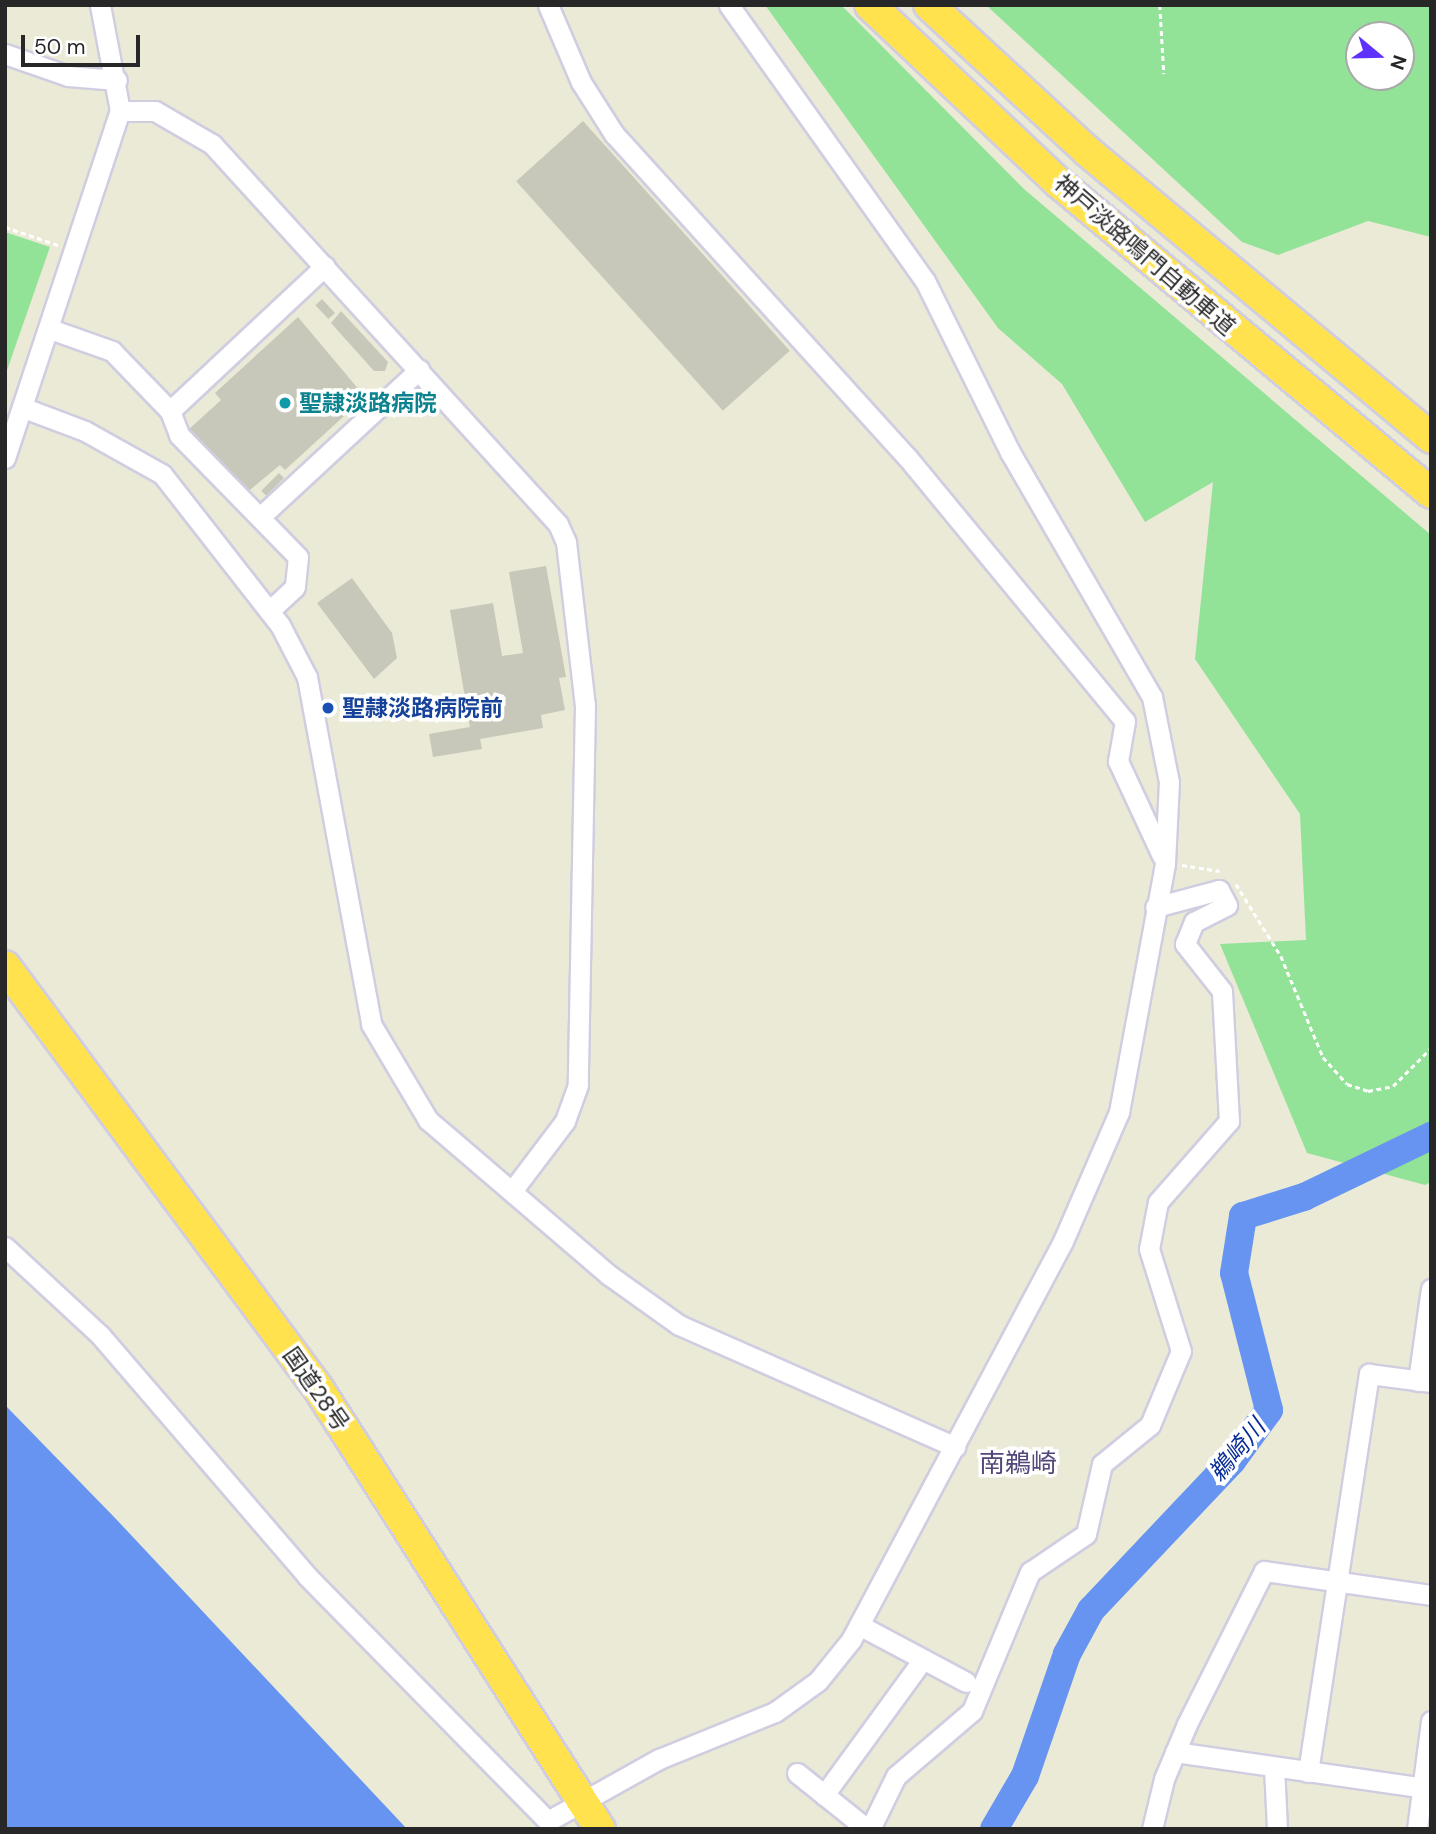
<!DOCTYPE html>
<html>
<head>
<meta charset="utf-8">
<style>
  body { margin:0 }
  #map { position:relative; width:1436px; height:1834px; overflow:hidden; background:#eaead7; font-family:"DM Sans","Noto Sans JP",sans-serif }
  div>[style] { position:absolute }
  .green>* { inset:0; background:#92e397 }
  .water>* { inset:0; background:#6694f0 }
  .river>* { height:28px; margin:-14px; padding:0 14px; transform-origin:14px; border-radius:14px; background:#6694f0 }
  .building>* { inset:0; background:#c8c8ba; transform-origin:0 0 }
  .path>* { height:2.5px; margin-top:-1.25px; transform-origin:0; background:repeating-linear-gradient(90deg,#fff 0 5px,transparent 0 8.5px) }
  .roads { filter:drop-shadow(2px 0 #d1cde1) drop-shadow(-2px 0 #d1cde1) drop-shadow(0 2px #d1cde1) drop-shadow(0 -2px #d1cde1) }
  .minor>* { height:19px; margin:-9.5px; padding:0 9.5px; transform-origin:9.5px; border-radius:9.5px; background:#fff }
  .highway>* { height:30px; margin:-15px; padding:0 15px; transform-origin:15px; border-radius:15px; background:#ffe24e }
  .dots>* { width:19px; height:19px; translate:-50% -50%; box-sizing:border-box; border:4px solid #fff; border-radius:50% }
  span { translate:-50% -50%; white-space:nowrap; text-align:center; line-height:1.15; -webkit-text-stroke:7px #fff; paint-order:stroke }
  .street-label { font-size:23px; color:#272727 }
  .culture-label { font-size:23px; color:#0d838f; font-weight:700 }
  .left { translate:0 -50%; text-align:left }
  .transit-label { font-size:23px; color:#164399; font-weight:700 }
  .water-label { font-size:24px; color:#0a2e97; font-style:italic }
  .quarter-label { font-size:26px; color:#524778 }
  .frame { position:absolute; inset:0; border:7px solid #272727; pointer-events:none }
  .north { position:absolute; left:1345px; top:21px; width:70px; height:70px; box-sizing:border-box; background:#fff; border:2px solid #a9a9a9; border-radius:50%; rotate:109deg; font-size:19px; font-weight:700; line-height:28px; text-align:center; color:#272727 }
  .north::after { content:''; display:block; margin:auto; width:24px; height:32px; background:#5e31fd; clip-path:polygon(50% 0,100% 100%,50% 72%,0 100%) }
  .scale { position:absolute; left:21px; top:35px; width:119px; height:32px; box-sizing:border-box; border:4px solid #272727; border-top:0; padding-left:9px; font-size:21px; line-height:24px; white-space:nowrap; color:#272727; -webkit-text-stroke:5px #fff; paint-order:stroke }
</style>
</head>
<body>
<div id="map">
  <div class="green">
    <div style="clip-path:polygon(765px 5px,841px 5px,1024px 189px,1431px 535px,1431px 1182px,1425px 1185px,1307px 1153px,1220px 944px,1306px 940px,1300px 814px,1195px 659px,1213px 482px,1145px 522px,1062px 384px,998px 328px)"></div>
    <div style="clip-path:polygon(evenodd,986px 5px,1431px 5px,1431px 237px,1368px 221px,1278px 255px,1242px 242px,986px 5px,1359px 35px,1401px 35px,1401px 77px,1359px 77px,1359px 35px)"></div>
    <div style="clip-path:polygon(5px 232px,50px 247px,5px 376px)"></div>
  </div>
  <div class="water">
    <div style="clip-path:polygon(5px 1405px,116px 1519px,407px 1829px,5px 1829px)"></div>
  </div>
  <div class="river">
    <div style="left:994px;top:1829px;width:61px;rotate:-59.7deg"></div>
    <div style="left:1025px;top:1776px;width:129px;rotate:-71deg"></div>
    <div style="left:1067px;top:1654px;width:50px;rotate:-61.4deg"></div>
    <div style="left:1091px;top:1610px;width:205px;rotate:-46.6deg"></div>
    <div style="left:1232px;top:1461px;width:63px;rotate:-54deg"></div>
    <div style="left:1269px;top:1410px;width:141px;rotate:-104.3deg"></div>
    <div style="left:1234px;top:1273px;width:58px;rotate:-81deg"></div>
    <div style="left:1243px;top:1216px;width:64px;rotate:-17.3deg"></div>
    <div style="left:1304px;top:1197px;width:141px;rotate:-25.7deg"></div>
  </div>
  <div class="building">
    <div style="left:583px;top:121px;width:309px;height:90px;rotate:48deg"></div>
    <div style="left:322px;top:299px;width:19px;height:9px;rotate:47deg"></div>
    <div style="clip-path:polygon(341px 311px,388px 362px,385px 371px,374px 371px,331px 323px)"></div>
    <div style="clip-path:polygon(298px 317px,360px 391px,350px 400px,355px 406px,285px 470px,280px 465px,245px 494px,187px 431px,221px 400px,215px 393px)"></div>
    <div style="left:279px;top:473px;width:7px;height:25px;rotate:45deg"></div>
    <div style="clip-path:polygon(546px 566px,566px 677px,559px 678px,565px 710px,541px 715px,543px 728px,480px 739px,482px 749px,433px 757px,429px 734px,470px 727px,450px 610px,493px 603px,502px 656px,523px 653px,509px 572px)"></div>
    <div style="clip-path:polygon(352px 578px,392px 633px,397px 658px,374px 679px,317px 603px)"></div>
  </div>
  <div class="path">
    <div style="left:1160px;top:5px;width:69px;rotate:86.7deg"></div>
    <div style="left:5px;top:227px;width:56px;rotate:18.8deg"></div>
    <div style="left:1182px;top:865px;width:38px;rotate:9deg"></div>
    <div style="left:1236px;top:884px;width:85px;rotate:58deg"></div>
    <div style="left:1281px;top:956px;width:109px;rotate:67.4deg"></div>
    <div style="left:1323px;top:1057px;width:36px;rotate:48deg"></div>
    <div style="left:1347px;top:1084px;width:22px;rotate:18deg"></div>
    <div style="left:1368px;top:1091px;width:25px;rotate:-11deg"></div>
    <div style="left:1393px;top:1086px;width:54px;rotate:-45deg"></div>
  </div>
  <div class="roads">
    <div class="minor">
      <div style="left:548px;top:5px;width:84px;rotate:66.8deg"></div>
      <div style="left:581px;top:82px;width:62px;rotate:57.6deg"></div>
      <div style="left:614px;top:134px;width:436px;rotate:47.8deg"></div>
      <div style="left:907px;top:457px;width:342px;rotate:50.5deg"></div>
      <div style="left:1125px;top:721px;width:41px;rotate:99.9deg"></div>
      <div style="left:1118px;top:761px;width:105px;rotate:65.1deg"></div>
      <div style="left:5px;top:54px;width:67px;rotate:19.2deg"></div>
      <div style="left:68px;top:76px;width:49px;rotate:4.7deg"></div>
      <div style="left:120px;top:111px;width:35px"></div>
      <div style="left:155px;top:111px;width:66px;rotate:30.1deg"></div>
      <div style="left:212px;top:144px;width:514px;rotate:47.68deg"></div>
      <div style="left:558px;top:524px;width:20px;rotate:66deg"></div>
      <div style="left:566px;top:542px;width:164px;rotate:83.4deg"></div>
      <div style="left:585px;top:705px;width:380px;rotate:91.1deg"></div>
      <div style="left:578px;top:1085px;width:38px;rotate:110deg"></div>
      <div style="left:565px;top:1121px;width:88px;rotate:127.1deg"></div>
      <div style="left:50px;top:329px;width:66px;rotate:19.5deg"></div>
      <div style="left:112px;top:351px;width:83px;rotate:46deg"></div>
      <div style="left:170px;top:411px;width:212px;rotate:-43.1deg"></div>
      <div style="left:24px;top:408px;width:65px;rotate:20.7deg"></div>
      <div style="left:85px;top:431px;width:88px;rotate:29.2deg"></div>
      <div style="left:162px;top:474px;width:192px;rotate:52deg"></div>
      <div style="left:280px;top:625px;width:59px;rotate:62.6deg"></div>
      <div style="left:307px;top:677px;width:353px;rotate:79.5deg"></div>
      <div style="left:371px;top:1024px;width:112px;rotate:59.3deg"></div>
      <div style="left:428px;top:1120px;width:238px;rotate:40.6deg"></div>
      <div style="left:609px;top:1275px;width:86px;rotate:35.5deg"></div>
      <div style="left:679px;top:1325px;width:302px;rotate:23.8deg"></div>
      <div style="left:170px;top:411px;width:26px;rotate:69deg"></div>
      <div style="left:179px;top:435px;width:170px;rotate:45.7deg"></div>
      <div style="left:298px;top:557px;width:30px;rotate:96deg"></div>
      <div style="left:295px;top:587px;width:35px;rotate:137deg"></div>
      <div style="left:5px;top:458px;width:366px;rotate:-71.7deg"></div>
      <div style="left:120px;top:111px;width:108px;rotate:-100.7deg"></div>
      <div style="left:260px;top:517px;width:217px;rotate:-42.8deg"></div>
      <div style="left:5px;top:1247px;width:129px;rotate:42.8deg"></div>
      <div style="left:100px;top:1335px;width:318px;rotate:49.3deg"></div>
      <div style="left:307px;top:1576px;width:344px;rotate:45.5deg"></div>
      <div style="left:548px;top:1821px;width:127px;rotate:-29.2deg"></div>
      <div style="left:659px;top:1759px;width:125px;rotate:-22.1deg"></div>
      <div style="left:775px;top:1712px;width:53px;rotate:-35.8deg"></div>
      <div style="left:818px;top:1681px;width:53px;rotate:-51.2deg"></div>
      <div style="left:851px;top:1640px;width:452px;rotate:-62deg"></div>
      <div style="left:1063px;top:1241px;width:141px;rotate:-66.5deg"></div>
      <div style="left:1119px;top:1112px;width:253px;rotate:-79.5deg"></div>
      <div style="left:1165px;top:863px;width:81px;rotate:-87.2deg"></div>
      <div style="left:1169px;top:782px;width:87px;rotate:-101.3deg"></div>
      <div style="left:1152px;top:697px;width:283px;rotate:-120.1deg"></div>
      <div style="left:1010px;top:452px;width:191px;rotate:-116.4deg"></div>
      <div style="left:925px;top:281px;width:339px;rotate:-125.4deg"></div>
      <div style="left:1418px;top:1381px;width:93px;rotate:-82deg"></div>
      <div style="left:859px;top:1625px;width:121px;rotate:28deg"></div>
      <div style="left:1175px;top:1752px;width:259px;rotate:8.2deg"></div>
      <div style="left:1274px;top:1767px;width:62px;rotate:87.2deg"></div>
      <div style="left:1308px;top:1772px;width:403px;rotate:-81.3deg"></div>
      <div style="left:1369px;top:1374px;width:63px;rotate:7.4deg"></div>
      <div style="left:797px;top:1773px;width:90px;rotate:38.7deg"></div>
      <div style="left:824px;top:1795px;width:168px;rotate:-53.9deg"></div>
      <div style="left:870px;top:1829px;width:59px;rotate:-63.9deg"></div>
      <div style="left:896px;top:1776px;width:100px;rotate:-40.5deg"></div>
      <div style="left:972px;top:1711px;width:151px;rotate:-67.4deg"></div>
      <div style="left:1030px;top:1572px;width:68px;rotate:-34.2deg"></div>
      <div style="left:1086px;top:1534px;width:72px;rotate:-77.1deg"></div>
      <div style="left:1102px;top:1464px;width:62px;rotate:-39.1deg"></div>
      <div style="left:1150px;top:1425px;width:80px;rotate:-67.3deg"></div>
      <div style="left:1181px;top:1351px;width:107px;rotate:-107.4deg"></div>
      <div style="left:1149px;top:1249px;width:48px;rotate:-79.2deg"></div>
      <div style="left:1158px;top:1202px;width:108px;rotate:-48.8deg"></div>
      <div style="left:1229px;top:1121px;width:130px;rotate:-93.1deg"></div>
      <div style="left:1222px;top:991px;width:60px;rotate:-128.2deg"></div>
      <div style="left:1185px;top:944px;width:24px;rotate:-68deg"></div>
      <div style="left:1194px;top:922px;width:37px;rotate:-27deg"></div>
      <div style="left:1227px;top:905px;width:17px;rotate:-118deg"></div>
      <div style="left:1219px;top:890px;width:66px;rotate:165.1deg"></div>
      <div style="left:1152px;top:1829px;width:51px;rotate:-76.5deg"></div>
      <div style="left:1164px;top:1779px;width:60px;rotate:-67.3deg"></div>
      <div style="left:1187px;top:1724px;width:171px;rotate:-63.3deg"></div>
      <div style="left:1264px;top:1571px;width:169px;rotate:8.2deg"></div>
      <div style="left:1417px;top:1829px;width:109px;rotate:-82.6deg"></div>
    </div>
    <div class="highway">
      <div style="left:870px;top:5px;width:260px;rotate:43.3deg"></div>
      <div style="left:1059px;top:183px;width:484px;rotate:39.8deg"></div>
      <div style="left:929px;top:5px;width:215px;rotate:42.7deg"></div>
      <div style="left:1087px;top:151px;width:448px;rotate:39.8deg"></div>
      <div style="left:5px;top:966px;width:525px;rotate:53.44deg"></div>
      <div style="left:318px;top:1388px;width:523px;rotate:57.4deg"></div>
    </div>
  </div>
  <div class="dots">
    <div style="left:285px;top:403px;background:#0f9aa8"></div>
    <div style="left:328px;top:708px;background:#1a4fb4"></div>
  </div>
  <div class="street-label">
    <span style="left:1145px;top:255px;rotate:41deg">神戸淡路鳴門自動車道</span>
    <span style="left:316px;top:1389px;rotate:55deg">国道28号</span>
  </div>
  <div class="culture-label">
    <span class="left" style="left:299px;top:403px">聖隷淡路病院</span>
  </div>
  <div class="transit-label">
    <span class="left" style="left:342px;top:708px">聖隷淡路病院前</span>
  </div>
  <div class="water-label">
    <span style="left:1237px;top:1450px;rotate:-50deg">鵜崎川</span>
  </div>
  <div class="quarter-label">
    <span style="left:1018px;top:1464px">南鵜崎</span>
  </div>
  <div class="frame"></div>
  <div class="north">N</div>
  <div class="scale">50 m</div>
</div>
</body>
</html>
